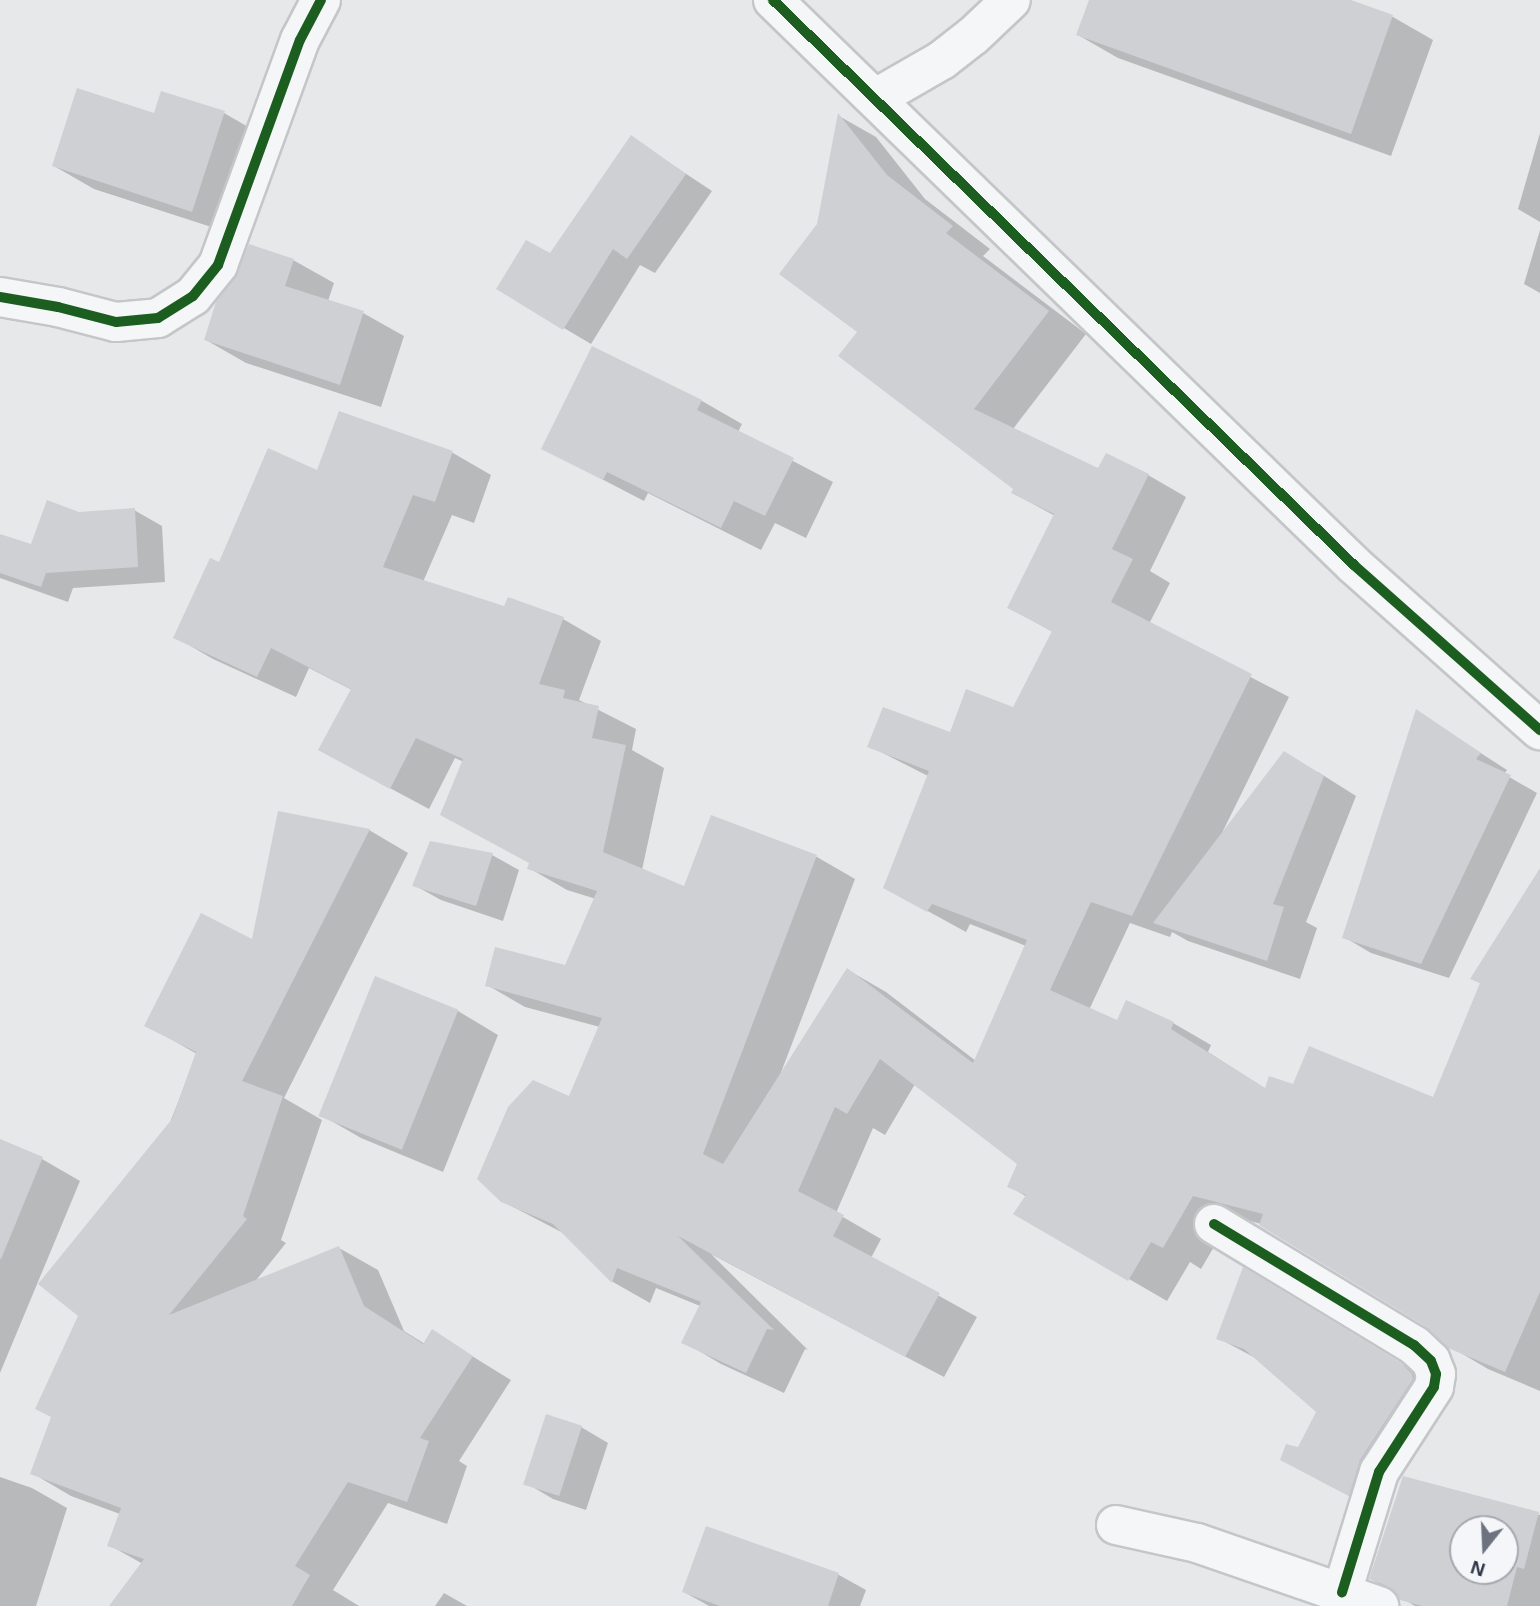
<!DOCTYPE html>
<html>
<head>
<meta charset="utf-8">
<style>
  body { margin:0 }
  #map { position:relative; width:1540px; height:1606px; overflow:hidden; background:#e6e8ea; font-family:Helvetica,sans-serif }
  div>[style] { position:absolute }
  .shadow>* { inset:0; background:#0003 }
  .building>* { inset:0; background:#ced0d3; transform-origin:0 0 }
  .roads { filter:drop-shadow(2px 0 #c4c6c8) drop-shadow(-2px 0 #c4c6c8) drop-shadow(0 2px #c4c6c8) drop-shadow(0 -2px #c4c6c8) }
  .minor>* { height:38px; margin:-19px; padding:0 19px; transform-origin:19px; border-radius:19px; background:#f5f6f7 }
  .cycleway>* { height:10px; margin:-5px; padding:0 5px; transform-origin:5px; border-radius:5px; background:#1b5e20 }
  span { translate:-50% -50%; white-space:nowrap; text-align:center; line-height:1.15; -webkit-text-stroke:7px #f4f6f9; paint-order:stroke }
  .north { position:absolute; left:1449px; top:1515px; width:70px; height:70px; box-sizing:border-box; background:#f4f6f9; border:2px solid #a4a8b1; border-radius:50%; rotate:198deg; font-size:19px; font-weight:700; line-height:28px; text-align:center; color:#2b3445 }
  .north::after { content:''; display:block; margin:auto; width:24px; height:32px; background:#6c737f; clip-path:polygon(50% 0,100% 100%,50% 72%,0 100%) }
</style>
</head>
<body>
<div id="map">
  <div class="shadow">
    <div style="clip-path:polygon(1090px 0,1346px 0,1393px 17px,1433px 40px,1391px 156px,1118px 58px,1078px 35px)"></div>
    <div style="clip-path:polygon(162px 93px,224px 113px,264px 136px,233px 234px,94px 189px,54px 166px,155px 115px)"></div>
    <div style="clip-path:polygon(839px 116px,876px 137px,925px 199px,990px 249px,983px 256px,1086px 334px,1013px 429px,1099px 471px,1148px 475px,1186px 497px,1150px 571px,1170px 583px,1149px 624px,1289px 697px,1222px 833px,1318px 772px,1356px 796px,1306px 922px,1317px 928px,1300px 979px,1188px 941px,1172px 932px,1170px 937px,1130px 923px,1089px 1010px,1118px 1023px,1173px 1023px,1211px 1045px,1208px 1052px,1266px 1089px,1294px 1087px,1434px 1100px,1482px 984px,1472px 979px,1540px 871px,1540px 1391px,1488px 1369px,1449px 1346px,1426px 1325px,1261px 1224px,1232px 1216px,1201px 1269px,1190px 1262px,1167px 1301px,1015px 1213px,1027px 1197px,1009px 1186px,1019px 1163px,915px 1084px,885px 1135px,873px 1128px,836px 1213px,881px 1239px,871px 1258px,977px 1317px,944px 1377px,711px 1254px,808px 1350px,805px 1349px,784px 1393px,721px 1364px,684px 1342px,700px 1306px,656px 1288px,650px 1303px,613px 1282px,565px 1234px,502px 1201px,570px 1098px,600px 1027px,525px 1007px,487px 985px,567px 967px,596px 899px,567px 890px,529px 868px,531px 864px,464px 762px,455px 758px,429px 809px,358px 771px,352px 690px,309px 668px,296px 697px,213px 659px,175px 637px,220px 565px,318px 472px,340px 413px,453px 453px,491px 475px,474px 523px,452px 515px,423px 582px,506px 609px,563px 619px,601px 641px,579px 700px,636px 729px,632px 750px,664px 768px,642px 870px,685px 889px,712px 818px,817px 857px,855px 879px,780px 1075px,848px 970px,886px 992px,976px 1061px,1026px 946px,970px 924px,966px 932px,924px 909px,928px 776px,869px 746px,951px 734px,1014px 709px,1053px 632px,1009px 608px,1055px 516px,1013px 493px,1015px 489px,859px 332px,819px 225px)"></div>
    <div style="clip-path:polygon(1540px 133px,1540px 222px,1518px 209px)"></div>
    <div style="clip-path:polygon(632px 138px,712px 191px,655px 273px,640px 265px,591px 344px,564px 328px,550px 255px)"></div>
    <div style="clip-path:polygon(1540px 230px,1540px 293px,1524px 284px)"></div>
    <div style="clip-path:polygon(293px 260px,334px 283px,328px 301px,363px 313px,404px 336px,381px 407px,246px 363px,206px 340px)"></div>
    <div style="clip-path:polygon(593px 348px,702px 401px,742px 424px,738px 432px,833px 482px,806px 538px,775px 523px,761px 550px,648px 493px,644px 501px,544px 449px)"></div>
    <div style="clip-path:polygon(134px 510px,162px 526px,165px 582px,73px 588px,68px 602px,0 578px,0 535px,33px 547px,78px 514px)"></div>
    <div style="clip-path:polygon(1417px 712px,1507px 770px,1504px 774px,1537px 793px,1449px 978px,1371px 953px,1344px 937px)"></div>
    <div style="clip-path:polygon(279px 813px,369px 830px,408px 853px,284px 1098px,322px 1120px,281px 1240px,286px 1243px,254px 1283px,339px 1248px,378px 1270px,404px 1331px,425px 1344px,433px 1332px,511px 1380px,459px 1461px,467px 1466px,447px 1524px,388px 1503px,333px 1590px,359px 1606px,144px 1606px,143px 1564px,109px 1545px,120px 1514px,71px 1496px,32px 1473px,197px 1054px,146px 1025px,253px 941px)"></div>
    <div style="clip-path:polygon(492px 855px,519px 870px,503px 921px,441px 900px,414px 885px)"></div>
    <div style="clip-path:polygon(376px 979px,458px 1011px,498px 1035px,443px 1172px,361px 1138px,321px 1115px)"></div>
    <div style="clip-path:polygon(0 1141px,42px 1159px,80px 1181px,0 1373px)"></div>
    <div style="clip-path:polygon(1279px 1290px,1436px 1385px,1384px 1514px,1317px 1479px,1299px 1449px,1319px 1411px,1261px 1361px,1218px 1338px)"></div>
    <div style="clip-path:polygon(581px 1427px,608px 1443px,586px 1510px,553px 1499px,526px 1483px)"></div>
    <div style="clip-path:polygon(0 1477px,32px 1488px,67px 1508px,36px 1606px,0 1606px)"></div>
    <div style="clip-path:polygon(evenodd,1404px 1478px,1540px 1515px,1540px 1606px,1415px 1606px,1371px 1579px,1404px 1478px,1463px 1529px,1505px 1529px,1505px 1571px,1463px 1571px,1463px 1529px)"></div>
    <div style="clip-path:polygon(707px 1528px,839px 1575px,866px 1590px,860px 1606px,709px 1606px,684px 1592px)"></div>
    <div style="clip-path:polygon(444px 1593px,467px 1606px,435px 1606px)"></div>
  </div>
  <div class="building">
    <div style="clip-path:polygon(1089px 0,1351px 0,1393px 15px,1351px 134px,1076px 35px)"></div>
    <div style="clip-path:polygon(77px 88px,154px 113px,161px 91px,225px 111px,192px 212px,52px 166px)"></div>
    <div style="clip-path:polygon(838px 113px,887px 175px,953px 226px,946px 233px,1049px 311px,974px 409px,1098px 468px,1106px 453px,1149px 474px,1112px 549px,1133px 559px,1111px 602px,1252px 674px,1132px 916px,1091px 902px,1050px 990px,1117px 1020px,1126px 1000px,1174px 1022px,1171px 1029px,1265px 1088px,1269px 1076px,1293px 1084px,1309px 1046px,1433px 1097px,1480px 983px,1470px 979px,1540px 868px,1540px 1292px,1505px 1372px,1448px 1348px,1425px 1326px,1259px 1225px,1263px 1214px,1193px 1196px,1163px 1248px,1151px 1242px,1128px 1281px,1013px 1214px,1026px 1195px,1007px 1187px,1017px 1164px,880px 1059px,847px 1114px,835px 1107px,798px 1191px,844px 1215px,833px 1236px,940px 1293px,905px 1357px,678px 1236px,774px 1330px,767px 1329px,746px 1373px,681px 1343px,701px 1302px,617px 1268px,612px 1283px,553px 1224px,501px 1202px,477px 1179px,508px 1107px,533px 1080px,569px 1096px,602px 1018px,485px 986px,495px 947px,565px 965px,597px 891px,527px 869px,529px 863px,440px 815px,463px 759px,416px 738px,390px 789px,318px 750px,351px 689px,271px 648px,257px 677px,173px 638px,210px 558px,219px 562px,268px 448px,317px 470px,339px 411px,453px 451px,435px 502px,413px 495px,383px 567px,504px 606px,508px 597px,564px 617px,539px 684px,565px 690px,563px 698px,599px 706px,592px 738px,626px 745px,603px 852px,684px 886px,711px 815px,817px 855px,703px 1154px,723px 1164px,847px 968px,973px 1063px,1027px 940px,932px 904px,927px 912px,883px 888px,929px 771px,867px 747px,883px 707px,950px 732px,966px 689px,1013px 707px,1052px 631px,1007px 608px,1054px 514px,1011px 493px,1013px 489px,838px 356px,857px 332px,779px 274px,817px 224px)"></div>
    <div style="clip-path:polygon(631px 135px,686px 174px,627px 259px,613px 249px,563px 330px,496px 289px,526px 240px,550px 253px)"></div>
    <div style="clip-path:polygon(249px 244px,294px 259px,285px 286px,364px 311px,340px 385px,204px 340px,216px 302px,235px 278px)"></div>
    <div style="clip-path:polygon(592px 346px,702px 400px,697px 410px,794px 458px,765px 516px,734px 501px,721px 528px,607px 472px,603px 480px,541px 449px)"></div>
    <div style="clip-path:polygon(47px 500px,79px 512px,135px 508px,138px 567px,46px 573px,41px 587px,0 573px,0 534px,31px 544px)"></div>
    <div style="clip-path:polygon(1416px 709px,1481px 753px,1476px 759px,1511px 775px,1421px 964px,1342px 938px)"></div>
    <div style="clip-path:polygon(1284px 751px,1324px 776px,1273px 904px,1284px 907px,1267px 961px,1153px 923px)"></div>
    <div style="clip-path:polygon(278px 811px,370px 829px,242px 1081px,283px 1096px,243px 1216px,247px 1219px,169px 1315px,339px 1246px,364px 1306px,423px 1344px,432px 1329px,473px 1356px,420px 1438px,429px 1441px,407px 1502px,348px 1482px,295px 1566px,310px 1575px,292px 1606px,109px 1606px,144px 1559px,107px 1546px,121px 1508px,30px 1474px,51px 1417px,35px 1409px,78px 1316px,38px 1284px,172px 1119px,196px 1052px,144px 1026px,201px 913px,252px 939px)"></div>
    <div style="clip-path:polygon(430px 841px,493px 853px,476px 906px,412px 886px)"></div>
    <div style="left:375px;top:976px;width:90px;height:151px;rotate:22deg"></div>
    <div style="clip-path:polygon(0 1139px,43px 1157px,1px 1259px,0 1259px)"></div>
    <div style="clip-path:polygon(1243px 1267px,1401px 1363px,1412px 1374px,1413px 1379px,1360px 1460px,1349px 1496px,1280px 1460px,1286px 1444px,1298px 1447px,1316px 1412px,1244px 1349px,1216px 1339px)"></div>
    <div style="left:546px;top:1414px;width:38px;height:74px;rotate:18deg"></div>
    <div style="clip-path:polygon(evenodd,1403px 1476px,1539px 1512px,1524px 1569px,1517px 1567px,1507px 1606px,1422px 1606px,1400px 1600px,1387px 1586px,1369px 1579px,1403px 1476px,1463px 1529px,1505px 1529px,1505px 1571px,1463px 1571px,1463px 1529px)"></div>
    <div style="clip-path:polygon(706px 1526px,839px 1573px,828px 1606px,720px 1606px,682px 1592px)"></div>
  </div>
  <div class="roads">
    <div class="minor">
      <div style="left:773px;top:0;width:810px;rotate:44.2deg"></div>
      <div style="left:1354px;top:565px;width:249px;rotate:41.6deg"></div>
      <div style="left:876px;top:98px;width:76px;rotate:-29.9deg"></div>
      <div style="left:942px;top:60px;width:39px;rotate:-38deg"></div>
      <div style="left:973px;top:36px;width:52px;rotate:-43.5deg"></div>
      <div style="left:0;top:297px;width:59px;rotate:9.8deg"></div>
      <div style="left:58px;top:307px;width:60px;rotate:14.5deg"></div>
      <div style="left:116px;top:322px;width:42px;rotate:-5.4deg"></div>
      <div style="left:158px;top:318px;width:41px;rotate:-32.2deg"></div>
      <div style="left:193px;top:296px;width:40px;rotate:-51deg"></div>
      <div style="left:218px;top:265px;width:239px;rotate:-70deg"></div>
      <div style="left:300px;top:40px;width:45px;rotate:-62.3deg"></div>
      <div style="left:1214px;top:1224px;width:234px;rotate:31.2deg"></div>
      <div style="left:1414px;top:1345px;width:23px;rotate:43deg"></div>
      <div style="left:1431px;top:1361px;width:14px;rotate:69deg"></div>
      <div style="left:1436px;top:1374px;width:13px;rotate:99deg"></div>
      <div style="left:1434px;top:1387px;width:101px;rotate:122.9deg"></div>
      <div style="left:1379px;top:1472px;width:126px;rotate:107.1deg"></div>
      <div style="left:1116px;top:1525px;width:83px;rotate:12.5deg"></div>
      <div style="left:1197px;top:1543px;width:193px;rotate:19.1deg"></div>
    </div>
  </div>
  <div class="cycleway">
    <div style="left:773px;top:0;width:810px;rotate:44.2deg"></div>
    <div style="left:1354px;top:565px;width:249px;rotate:41.6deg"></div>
    <div style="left:0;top:297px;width:59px;rotate:9.8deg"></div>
    <div style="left:58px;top:307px;width:60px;rotate:14.5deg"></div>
    <div style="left:116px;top:322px;width:42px;rotate:-5.4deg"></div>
    <div style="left:158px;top:318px;width:41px;rotate:-32.2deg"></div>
    <div style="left:193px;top:296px;width:40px;rotate:-51deg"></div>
    <div style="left:218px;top:265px;width:239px;rotate:-70deg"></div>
    <div style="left:300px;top:40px;width:45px;rotate:-62.3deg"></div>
    <div style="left:1214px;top:1224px;width:234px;rotate:31.2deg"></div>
    <div style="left:1414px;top:1345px;width:23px;rotate:43deg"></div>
    <div style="left:1431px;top:1361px;width:14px;rotate:69deg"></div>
    <div style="left:1436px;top:1374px;width:13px;rotate:99deg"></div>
    <div style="left:1434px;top:1387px;width:101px;rotate:122.9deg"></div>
    <div style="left:1379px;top:1472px;width:126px;rotate:107.1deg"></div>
  </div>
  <div class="north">N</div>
</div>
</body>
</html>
